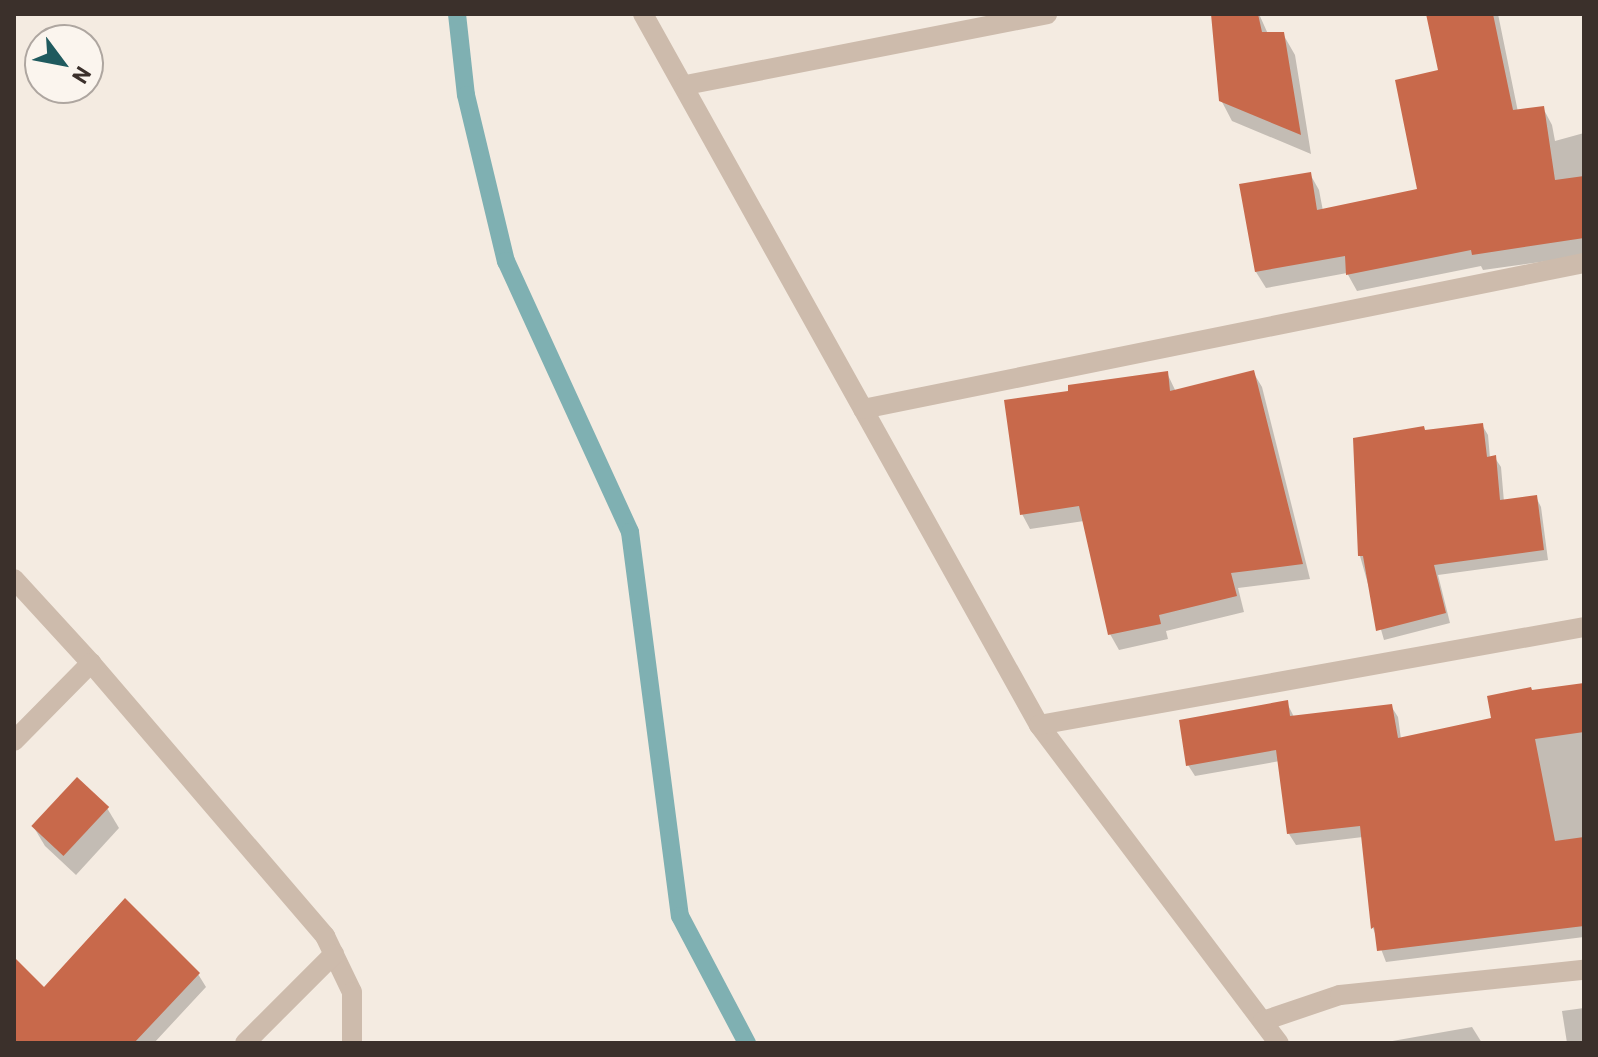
<!DOCTYPE html>
<html>
<head>
<meta charset="utf-8">
<style>
  body { margin:0 }
  #map { position:relative; width:1598px; height:1057px; overflow:hidden; background:#f4ebe1; font-family:Barlow,sans-serif }
  div>[style] { position:absolute }
  .shadow>* { inset:0; background:#0003 }
  .stream>* { height:18px; margin:-9px; padding:0 9px; transform-origin:9px; border-radius:9px; background:#7fb0b2 }
  .building>* { inset:0; background:#c8694b; transform-origin:0 0 }
  .minor>* { height:20px; margin:-10px; padding:0 10px; transform-origin:10px; border-radius:10px; background:#cdbbac }
  span { translate:-50% -50%; white-space:nowrap; text-align:center; line-height:1.15; -webkit-text-stroke:8px #fbf5ee; paint-order:stroke }
  .frame { position:absolute; inset:0; border:16px solid #3b302b; pointer-events:none }
  .north { position:absolute; left:24px; top:24px; width:80px; height:80px; box-sizing:border-box; background:#fbf5ee; border:2px solid #aea6a0; border-radius:50%; rotate:122deg; font-size:22px; font-weight:700; line-height:32px; text-align:center; color:#3b302b }
  .north::after { content:''; display:block; margin:auto; width:28px; height:36px; background:#1f5a5e; clip-path:polygon(50% 0,100% 100%,50% 72%,0 100%) }
</style>
</head>
<body>
<div id="map">
  <div class="shadow">
    <div style="clip-path:polygon(1213px 14px,1259px 14px,1268px 34px,1283px 34px,1295px 55px,1311px 154px,1232px 121px,1221px 100px)"></div>
    <div style="clip-path:polygon(1428px 14px,1498px 14px,1518px 112px,1543px 108px,1552px 125px,1555px 141px,1584px 133px,1584px 256px,1483px 270px,1481px 266px,1357px 291px,1347px 273px,1266px 288px,1256px 272px,1241px 186px,1310px 174px,1319px 190px,1323px 211px,1419px 191px,1441px 72px)"></div>
    <div style="clip-path:polygon(1253px 372px,1262px 387px,1310px 579px,1238px 588px,1244px 612px,1166px 631px,1168px 639px,1119px 650px,1110px 634px,1084px 521px,1030px 529px,1022px 514px,1070px 393px,1167px 373px,1176px 392px)"></div>
    <div style="clip-path:polygon(1482px 425px,1488px 435px,1490px 458px,1495px 458px,1501px 467px,1504px 502px,1536px 497px,1541px 507px,1548px 560px,1438px 575px,1450px 623px,1384px 640px,1360px 556px,1425px 432px)"></div>
    <div style="clip-path:polygon(1584px 685px,1584px 937px,1386px 962px,1373px 928px,1363px 837px,1296px 845px,1289px 834px,1280px 761px,1195px 776px,1188px 765px,1287px 703px,1294px 717px,1391px 706px,1398px 717px,1401px 739px,1494px 719px,1532px 692px)"></div>
    <div style="clip-path:polygon(107px 808px,119px 828px,76px 875px,45px 846px,33px 826px)"></div>
    <div style="clip-path:polygon(14px 960px,44px 990px,198px 974px,206px 987px,154px 1043px,14px 1043px)"></div>
    <div style="clip-path:polygon(1584px 1008px,1584px 1043px,1567px 1043px,1562px 1011px)"></div>
    <div style="clip-path:polygon(1472px 1027px,1482px 1043px,1381px 1043px)"></div>
  </div>
  <div class="stream">
    <div style="left:457px;top:14px;width:81px;rotate:83.7deg"></div>
    <div style="left:466px;top:95px;width:171px;rotate:76.5deg"></div>
    <div style="left:506px;top:261px;width:298px;rotate:65.4deg"></div>
    <div style="left:630px;top:532px;width:387px;rotate:82.6deg"></div>
    <div style="left:680px;top:916px;width:144px;rotate:62.2deg"></div>
  </div>
  <div class="building">
    <div style="clip-path:polygon(1211px 14px,1258px 14px,1262px 32px,1284px 32px,1301px 135px,1219px 101px)"></div>
    <div style="clip-path:polygon(1426px 14px,1493px 14px,1513px 110px,1544px 106px,1555px 180px,1584px 176px,1584px 238px,1472px 255px,1471px 250px,1346px 275px,1345px 256px,1255px 272px,1239px 184px,1311px 172px,1317px 210px,1417px 189px,1395px 80px,1438px 70px)"></div>
    <div style="clip-path:polygon(1254px 370px,1303px 564px,1231px 573px,1237px 596px,1159px 615px,1161px 624px,1108px 635px,1079px 506px,1020px 515px,1004px 400px,1068px 391px,1068px 385px,1168px 371px,1170px 391px)"></div>
    <div style="clip-path:polygon(1483px 423px,1487px 457px,1496px 455px,1500px 500px,1537px 495px,1544px 550px,1434px 565px,1446px 613px,1376px 631px,1363px 556px,1358px 556px,1353px 438px,1424px 426px,1425px 430px)"></div>
    <div style="clip-path:polygon(1584px 683px,1584px 732px,1535px 739px,1555px 841px,1584px 837px,1584px 926px,1377px 951px,1374px 927px,1371px 929px,1360px 826px,1287px 834px,1276px 750px,1186px 766px,1179px 720px,1288px 700px,1290px 716px,1392px 704px,1398px 738px,1491px 718px,1487px 696px,1531px 687px,1532px 690px)"></div>
    <div style="left:77px;top:777px;width:44px;height:67px;rotate:43deg"></div>
    <div style="clip-path:polygon(125px 898px,200px 973px,134px 1043px,14px 1043px,14px 957px,44px 987px)"></div>
  </div>
  <div class="minor">
    <div style="left:643px;top:14px;width:814px;rotate:60.88deg"></div>
    <div style="left:1039px;top:725px;width:398px;rotate:53deg"></div>
    <div style="left:686px;top:85px;width:368px;rotate:-11.1deg"></div>
    <div style="left:863px;top:409px;width:736px;rotate:-11.45deg"></div>
    <div style="left:14px;top:579px;width:114px;rotate:47.5deg"></div>
    <div style="left:91px;top:663px;width:360px;rotate:49.4deg"></div>
    <div style="left:325px;top:936px;width:62px;rotate:64.3deg"></div>
    <div style="left:352px;top:992px;width:51px;rotate:90deg"></div>
    <div style="left:1039px;top:725px;width:554px;rotate:-10.19deg"></div>
    <div style="left:14px;top:741px;width:110px;rotate:-45.4deg"></div>
    <div style="left:1263px;top:1021px;width:81px;rotate:-18.7deg"></div>
    <div style="left:1340px;top:995px;width:245px;rotate:-5.9deg"></div>
    <div style="left:245px;top:1043px;width:126px;rotate:-45deg"></div>
  </div>
  <div class="frame"></div>
  <div class="north">N</div>
</div>
</body>
</html>
